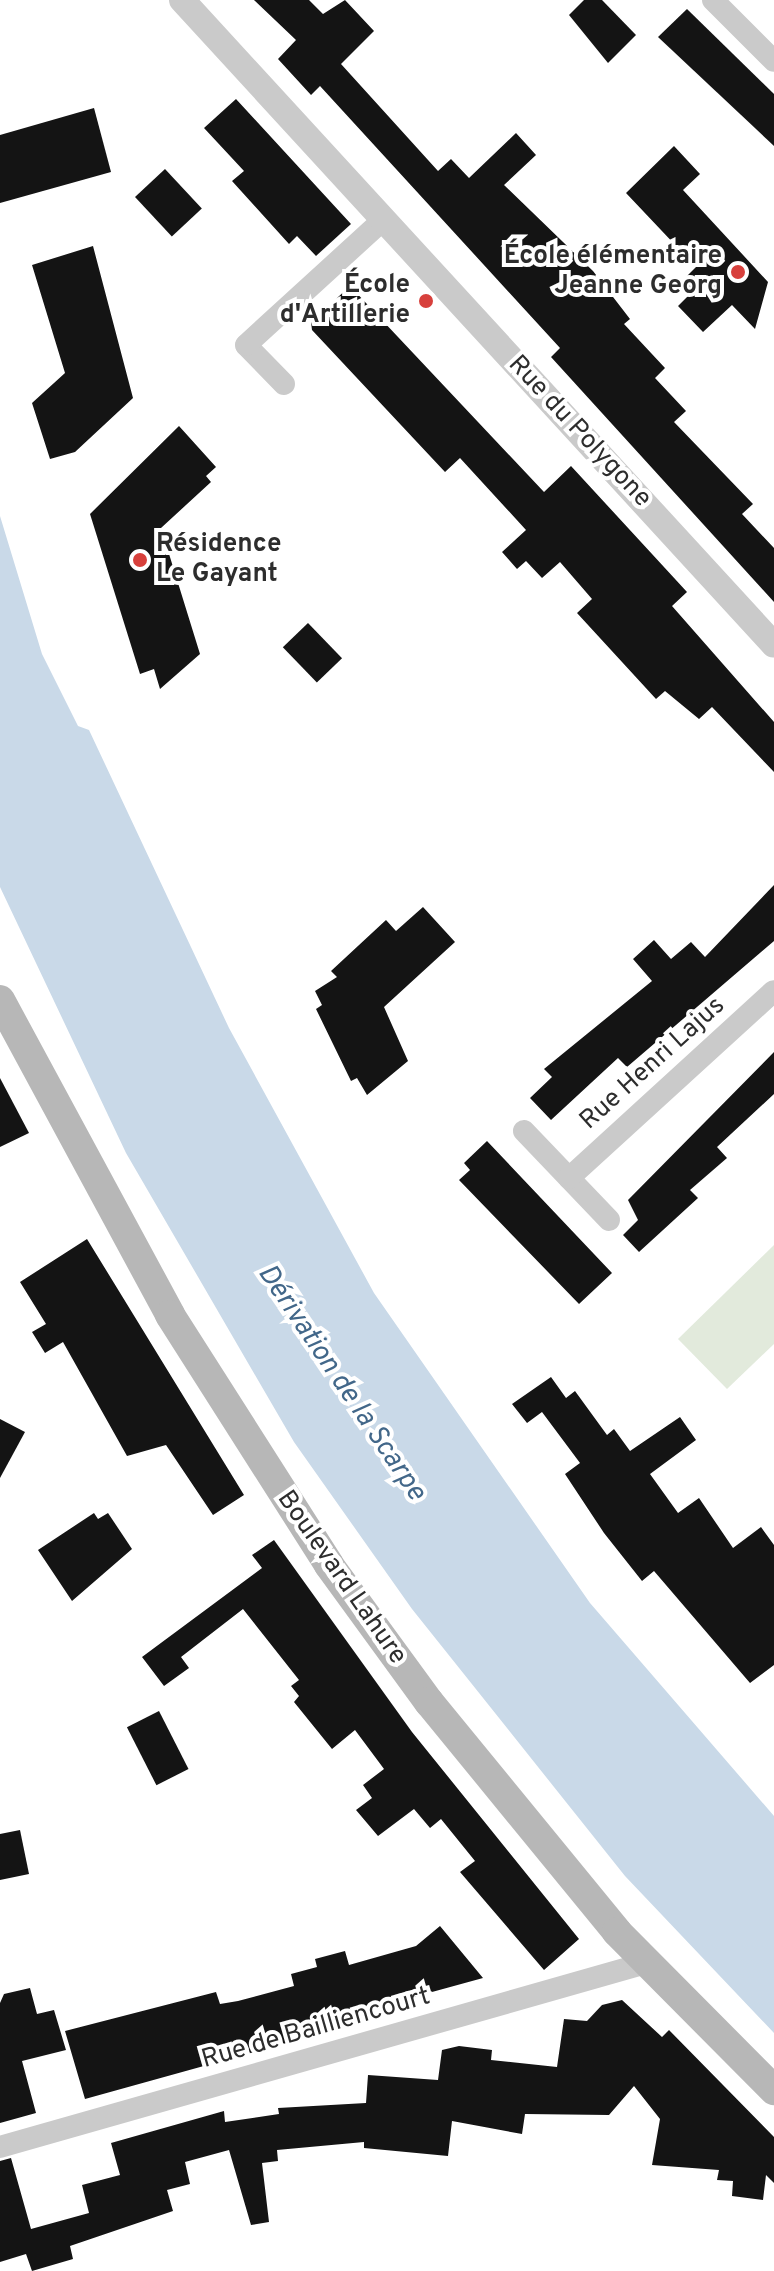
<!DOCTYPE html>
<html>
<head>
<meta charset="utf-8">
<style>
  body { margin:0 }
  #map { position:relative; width:774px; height:2271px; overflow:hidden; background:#fff; font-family:Overpass,sans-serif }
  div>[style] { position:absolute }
  .green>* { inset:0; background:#e2eadc }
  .water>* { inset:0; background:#c9d9e8 }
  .building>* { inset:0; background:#141414; transform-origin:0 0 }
  .minor>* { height:22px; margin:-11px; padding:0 11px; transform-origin:11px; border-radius:11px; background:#cacaca }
  .tertiary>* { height:26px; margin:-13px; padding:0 13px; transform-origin:13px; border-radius:13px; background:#cacaca }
  .secondary>* { height:30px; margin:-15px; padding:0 15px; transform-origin:15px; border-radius:15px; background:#b7b7b7 }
  .dots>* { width:22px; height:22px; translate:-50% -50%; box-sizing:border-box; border:4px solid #fff; border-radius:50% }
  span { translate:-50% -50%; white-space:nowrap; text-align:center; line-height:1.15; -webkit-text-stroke:8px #fff; paint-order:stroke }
  .poi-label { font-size:26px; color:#2d2d2d; font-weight:700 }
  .right { translate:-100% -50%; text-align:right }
  .left { translate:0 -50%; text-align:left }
  .street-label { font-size:26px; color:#2d2d2d }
  .water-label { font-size:28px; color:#426789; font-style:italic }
</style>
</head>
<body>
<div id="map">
  <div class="green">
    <div style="clip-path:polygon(774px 1245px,774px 1344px,727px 1389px,678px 1339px)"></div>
  </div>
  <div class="water">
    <div style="clip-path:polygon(0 516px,42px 654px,78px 726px,89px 730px,229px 1028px,374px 1293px,590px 1603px,774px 1816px,774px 2033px,625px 1876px,412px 1609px,294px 1442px,126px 1153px,0 887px)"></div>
  </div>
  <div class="building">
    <div style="clip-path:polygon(254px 0,309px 0,323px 14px,345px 0,374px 31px,341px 64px,438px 171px,451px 159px,469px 178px,516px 133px,536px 155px,504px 185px,593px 271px,630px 319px,624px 324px,665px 368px,655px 378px,686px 411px,674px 422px,753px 504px,742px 514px,774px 548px,774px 602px,551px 357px,560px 348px,320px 86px,311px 95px,278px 59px,296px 40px)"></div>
    <div style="clip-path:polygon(584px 0,602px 0,636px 35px,608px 63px,569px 15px)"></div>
    <div style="clip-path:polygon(687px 9px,774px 94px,774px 146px,658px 37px)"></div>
    <div style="clip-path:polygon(236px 99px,351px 224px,316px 256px,297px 236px,289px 244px,232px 181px,244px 171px,204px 128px)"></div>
    <div style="clip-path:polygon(94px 108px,111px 172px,0 203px,0 135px)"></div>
    <div style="clip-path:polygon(674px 146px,700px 174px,683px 190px,768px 282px,755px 329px,732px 305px,703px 332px,678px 306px,689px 295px,679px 284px,696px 267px,626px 193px)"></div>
    <div style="left:165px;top:169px;width:54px;height:41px;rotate:47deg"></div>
    <div style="clip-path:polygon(93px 246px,133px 398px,75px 452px,50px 459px,32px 403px,65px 373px,32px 265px)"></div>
    <div style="clip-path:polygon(350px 286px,544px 492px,571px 466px,687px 592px,672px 606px,774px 722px,774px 772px,712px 707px,699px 719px,665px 691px,656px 699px,577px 613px,592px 599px,560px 562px,542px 578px,526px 561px,517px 569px,502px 552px,526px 530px,460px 458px,445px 472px,312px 330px,311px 322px)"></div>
    <div style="clip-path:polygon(179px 426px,216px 467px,206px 476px,211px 482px,161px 528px,200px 654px,160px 689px,154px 669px,140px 674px,90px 514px)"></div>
    <div style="left:308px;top:623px;width:49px;height:35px;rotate:46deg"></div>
    <div style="clip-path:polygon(774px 885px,774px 941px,627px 1067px,618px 1058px,551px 1120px,530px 1098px,552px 1077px,544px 1069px,652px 981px,633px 959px,654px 940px,671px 959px,691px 942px,705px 957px)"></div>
    <div style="clip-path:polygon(423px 907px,455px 942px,384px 1007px,408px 1061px,367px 1095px,357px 1078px,351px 1081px,316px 1009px,322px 1005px,315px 991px,337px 977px,331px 971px,386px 920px,396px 931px)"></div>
    <div style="clip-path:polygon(774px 1052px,774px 1094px,717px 1147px,727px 1158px,690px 1190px,698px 1198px,639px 1252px,623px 1235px,638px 1220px,628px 1200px)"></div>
    <div style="clip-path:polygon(0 1078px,29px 1133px,0 1147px)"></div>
    <div style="clip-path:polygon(487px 1141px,612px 1273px,579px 1304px,459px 1180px,470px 1170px,464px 1163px)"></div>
    <div style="clip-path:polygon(87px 1239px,244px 1495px,213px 1515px,166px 1445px,127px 1456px,63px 1342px,45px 1353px,32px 1332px,46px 1324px,20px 1282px)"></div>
    <div style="clip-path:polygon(551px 1377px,566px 1398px,575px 1391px,607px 1435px,614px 1429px,630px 1451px,680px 1417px,696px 1440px,650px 1474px,678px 1513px,699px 1498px,733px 1548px,761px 1527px,774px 1545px,774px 1665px,750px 1683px,654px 1571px,642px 1581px,604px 1533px,565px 1474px,580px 1463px,542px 1412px,527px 1423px,512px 1404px)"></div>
    <div style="clip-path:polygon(0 1419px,25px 1432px,0 1478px)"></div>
    <div style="clip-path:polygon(94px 1513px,98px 1519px,108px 1513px,132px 1549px,72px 1601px,38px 1550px)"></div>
    <div style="clip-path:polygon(274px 1540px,412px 1732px,579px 1939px,544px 1970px,460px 1872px,475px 1861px,441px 1819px,430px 1828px,414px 1809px,378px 1836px,356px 1810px,372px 1798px,363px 1785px,384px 1769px,355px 1730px,332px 1749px,294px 1702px,299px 1696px,291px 1686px,299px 1680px,243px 1609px,181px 1657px,189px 1668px,164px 1686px,142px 1657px,262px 1568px,252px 1555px)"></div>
    <div style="left:159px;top:1711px;width:65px;height:36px;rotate:63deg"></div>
    <div style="clip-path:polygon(20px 1830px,29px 1874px,0 1880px,0 1834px)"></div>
    <div style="clip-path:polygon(440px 1926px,483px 1978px,381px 2006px,384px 2016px,85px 2099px,65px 2031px,216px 1992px,220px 2004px,238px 2001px,294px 1986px,291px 1974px,317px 1967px,315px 1959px,345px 1951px,349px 1965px,416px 1946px)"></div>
    <div style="clip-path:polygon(30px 1988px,37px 2014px,54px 2010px,66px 2050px,22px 2061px,36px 2113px,0 2123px,0 2003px,4px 1994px)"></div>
    <div style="clip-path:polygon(622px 2000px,662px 2037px,669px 2030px,774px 2137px,774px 2183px,766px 2175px,763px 2200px,732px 2196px,733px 2181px,717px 2180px,719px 2170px,652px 2165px,660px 2119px,634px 2086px,609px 2115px,525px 2114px,522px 2134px,452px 2121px,448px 2156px,364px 2148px,364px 2142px,277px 2150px,278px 2161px,262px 2163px,269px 2222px,251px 2225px,229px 2150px,185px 2162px,190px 2184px,167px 2190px,173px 2211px,70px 2246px,73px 2259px,32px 2271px,26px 2254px,0 2262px,0 2161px,11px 2158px,31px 2229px,89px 2213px,82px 2185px,120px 2175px,111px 2143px,224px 2111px,225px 2122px,279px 2114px,278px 2108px,366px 2103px,368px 2075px,438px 2080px,442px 2050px,459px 2046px,492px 2050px,491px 2060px,557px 2067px,564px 2019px,587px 2021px,602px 2005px)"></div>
  </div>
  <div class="minor">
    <div style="left:713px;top:0;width:86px;rotate:45deg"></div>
    <div style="left:284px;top:384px;width:54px;rotate:-134.3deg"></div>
    <div style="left:246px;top:345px;width:187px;rotate:-42.4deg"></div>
    <div style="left:524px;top:1131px;width:123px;rotate:46.3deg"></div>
    <div style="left:569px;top:1178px;width:277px;rotate:-42.4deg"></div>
    <div style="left:0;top:2147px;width:672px;rotate:-15.9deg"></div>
  </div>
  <div class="tertiary">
    <div style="left:182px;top:0;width:875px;rotate:47.45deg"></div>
  </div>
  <div class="secondary">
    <div style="left:0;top:1000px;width:358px;rotate:61.6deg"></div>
    <div style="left:170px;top:1315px;width:296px;rotate:57.5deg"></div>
    <div style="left:329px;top:1565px;width:170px;rotate:53.9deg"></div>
    <div style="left:429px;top:1702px;width:297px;rotate:50.7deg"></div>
    <div style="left:617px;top:1932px;width:223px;rotate:45.2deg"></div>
  </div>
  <div class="dots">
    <div style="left:738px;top:272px;background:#d7403c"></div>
    <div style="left:426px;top:301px;background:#d7403c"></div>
    <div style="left:140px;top:560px;background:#d7403c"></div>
  </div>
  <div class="poi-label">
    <span class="right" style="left:722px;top:272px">École élémentaire<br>Jeanne Georg</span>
    <span class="right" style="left:410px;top:301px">École<br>d'Artillerie</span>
    <span class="left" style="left:156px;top:560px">Résidence<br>Le Gayant</span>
  </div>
  <div class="street-label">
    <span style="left:579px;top:432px;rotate:47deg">Rue du Polygone</span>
    <span style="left:653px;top:1064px;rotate:-42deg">Rue Henri Lajus</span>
    <span style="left:341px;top:1578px;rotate:55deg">Boulevard Lahure</span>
    <span style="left:316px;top:2029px;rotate:-16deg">Rue de Bailliencourt</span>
  </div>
  <div class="water-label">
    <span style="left:341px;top:1383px;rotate:56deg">Dérivation de la Scarpe</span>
  </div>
</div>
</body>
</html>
